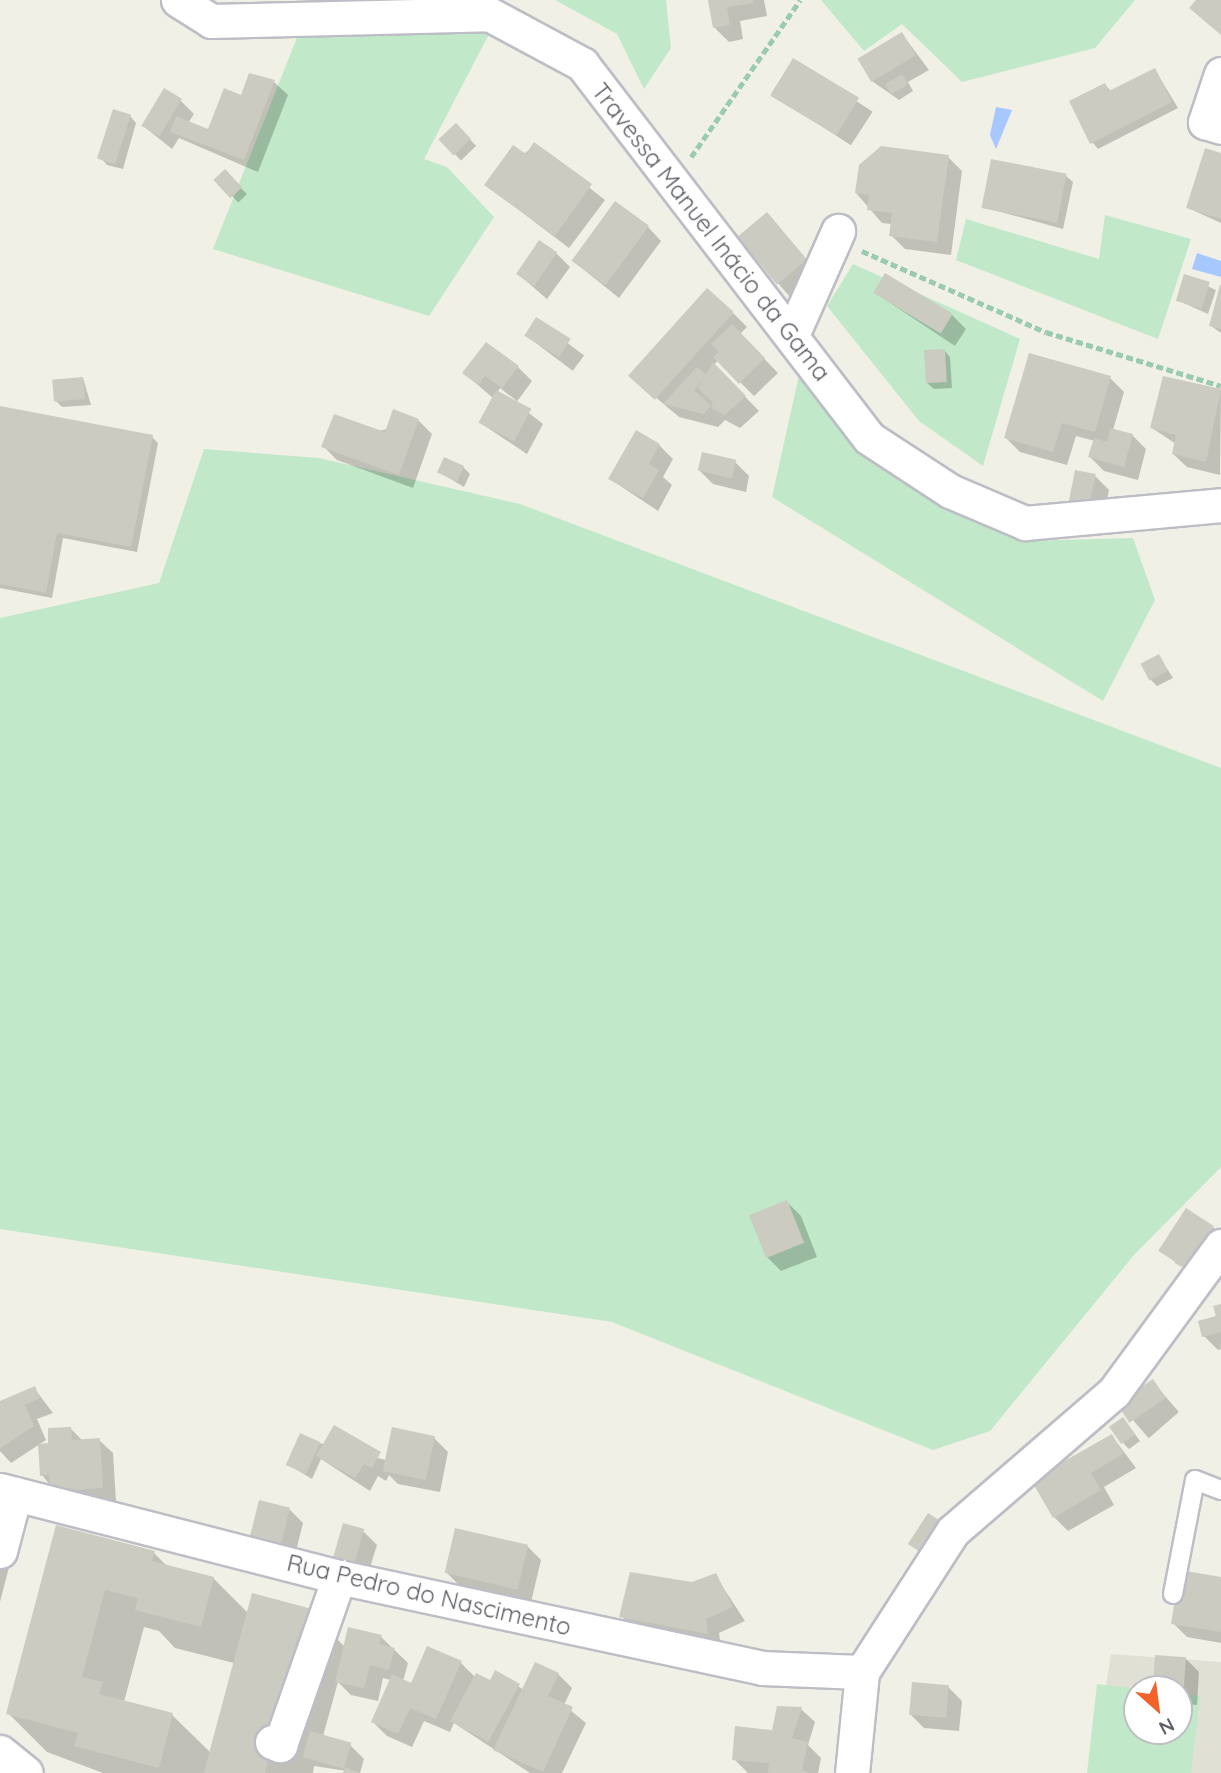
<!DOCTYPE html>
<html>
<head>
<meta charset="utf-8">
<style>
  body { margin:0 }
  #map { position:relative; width:1221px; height:1773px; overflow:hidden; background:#f0f0e6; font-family:Quicksand,sans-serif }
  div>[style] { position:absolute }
  .education>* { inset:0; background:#e1e0d4 }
  .green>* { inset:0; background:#c1e9c9 }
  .water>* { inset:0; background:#a7c7ff }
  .shadow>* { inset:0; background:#0003; transform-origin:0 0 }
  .building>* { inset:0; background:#cbcbc2; transform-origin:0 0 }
  .path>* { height:4.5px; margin-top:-2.25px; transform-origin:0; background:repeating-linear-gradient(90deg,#9acab1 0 7px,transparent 0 10.5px) }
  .roads { filter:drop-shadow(2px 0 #bdbec5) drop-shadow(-2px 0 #bdbec5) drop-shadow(0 2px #bdbec5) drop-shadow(0 -2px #bdbec5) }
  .service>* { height:18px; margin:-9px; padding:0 9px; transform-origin:9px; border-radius:9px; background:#fff }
  .minor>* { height:33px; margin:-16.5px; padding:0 16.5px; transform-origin:16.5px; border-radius:16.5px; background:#fff }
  span { translate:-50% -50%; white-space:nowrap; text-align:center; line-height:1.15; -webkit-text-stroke:5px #fff; paint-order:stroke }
  .street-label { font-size:24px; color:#5d6067 }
  .north { position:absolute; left:1123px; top:1675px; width:70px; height:70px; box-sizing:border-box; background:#fff; border:2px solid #bebfc2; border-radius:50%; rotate:152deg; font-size:19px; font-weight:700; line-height:28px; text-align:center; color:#5d6067 }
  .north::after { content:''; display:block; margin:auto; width:24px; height:32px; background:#f2622a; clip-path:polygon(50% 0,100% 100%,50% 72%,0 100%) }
</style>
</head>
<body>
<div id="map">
  <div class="education">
    <div style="clip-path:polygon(evenodd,1111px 1654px,1221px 1662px,1221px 1773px,1092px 1773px,1111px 1654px,1137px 1689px,1179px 1689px,1179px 1731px,1137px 1731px,1137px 1689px)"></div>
  </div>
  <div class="green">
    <div style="clip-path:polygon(555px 0,666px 0,671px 48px,644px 89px,617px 34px)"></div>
    <div style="clip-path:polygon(821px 0,1135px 0,1095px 48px,962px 82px,902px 24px,864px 51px)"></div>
    <div style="clip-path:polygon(300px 30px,489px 34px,424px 159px,447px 167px,494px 217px,429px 316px,213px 249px)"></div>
    <div style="clip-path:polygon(1105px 215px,1191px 239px,1158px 339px,956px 260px,966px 219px,1099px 259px)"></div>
    <div style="clip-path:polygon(853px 264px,1020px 339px,983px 466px,919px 421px,827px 306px)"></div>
    <div style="clip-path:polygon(801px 366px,955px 509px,1024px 541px,1133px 538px,1155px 600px,1103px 701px,772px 497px)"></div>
    <div style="clip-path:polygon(204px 449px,319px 458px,520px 504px,1221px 768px,1221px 1167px,1134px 1255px,990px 1431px,933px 1450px,612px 1322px,0 1229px,0 618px,159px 583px)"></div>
    <div style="clip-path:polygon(1097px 1684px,1139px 1689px,1137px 1731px,1179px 1731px,1179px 1693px,1200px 1696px,1191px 1773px,1087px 1773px)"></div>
  </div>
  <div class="water">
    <div style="clip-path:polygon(996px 107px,1012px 110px,996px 149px,990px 135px)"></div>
    <div style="clip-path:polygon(1197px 253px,1221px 261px,1221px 277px,1192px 269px)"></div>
  </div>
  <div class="shadow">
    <div style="clip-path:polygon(710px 0,764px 0,767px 16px,740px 21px,743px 39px,729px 42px,715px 28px)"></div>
    <div style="clip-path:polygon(902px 34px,929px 70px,908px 82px,913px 91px,899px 100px,872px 81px,859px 59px)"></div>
    <div style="left:793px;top:60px;width:95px;height:40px;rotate:33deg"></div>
    <div style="clip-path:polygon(1155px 70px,1178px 108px,1098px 149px,1092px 142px,1105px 85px,1112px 92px)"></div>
    <div style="clip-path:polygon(274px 82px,288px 95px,258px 172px,179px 138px,172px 149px,142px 125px,180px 100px,194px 114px,188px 123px,209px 131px,242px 97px)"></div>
    <div style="clip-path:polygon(130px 116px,136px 123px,123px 169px,107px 165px,101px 158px)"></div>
    <div style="left:456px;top:125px;width:29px;height:21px;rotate:46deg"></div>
    <div style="clip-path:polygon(535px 145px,605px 200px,569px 248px,486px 185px)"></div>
    <div style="clip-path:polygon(1221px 155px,1221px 223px,1188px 208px)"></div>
    <div style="clip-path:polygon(948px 157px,962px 171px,951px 255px,905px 249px,891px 235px,892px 224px,882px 223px,856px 193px)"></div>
    <div style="left:225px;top:172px;width:31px;height:12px;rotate:45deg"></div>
    <div style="clip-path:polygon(1066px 176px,1073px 182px,1063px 229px,983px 207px)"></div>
    <div style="left:767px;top:214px;width:79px;height:37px;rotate:49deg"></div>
    <div style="clip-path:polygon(648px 227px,661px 241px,619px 298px,573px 261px)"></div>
    <div style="clip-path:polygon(556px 253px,570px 267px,547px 299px,517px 273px)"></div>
    <div style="clip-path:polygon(1185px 276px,1216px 290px,1208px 314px,1177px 300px)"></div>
    <div style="clip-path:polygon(1221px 288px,1221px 333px,1211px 326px)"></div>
    <div style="clip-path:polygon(875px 293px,952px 315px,966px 329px,955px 346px)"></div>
    <div style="clip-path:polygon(733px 313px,747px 327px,740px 334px,778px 373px,754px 396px,718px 360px,714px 365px,759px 411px,740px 428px,725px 420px,718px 427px,679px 417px,647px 390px)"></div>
    <div style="left:537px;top:320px;width:59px;height:19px;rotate:37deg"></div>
    <div style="clip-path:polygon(944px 350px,950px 357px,952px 388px,934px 389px,927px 383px)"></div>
    <div style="clip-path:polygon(evenodd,518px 367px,532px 381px,516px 403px,543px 424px,527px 454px,479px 422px,493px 398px,464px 373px,518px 367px,500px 388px,517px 401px,515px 403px,497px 393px,500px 388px)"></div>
    <div style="clip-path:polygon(83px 378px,91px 405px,62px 407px,56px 401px)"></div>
    <div style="clip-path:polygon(1110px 378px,1124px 392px,1113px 430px,1132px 435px,1146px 449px,1138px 480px,1104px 471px,1090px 457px,1095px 441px,1076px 436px,1067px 465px,1020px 452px,1006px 438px)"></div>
    <div style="clip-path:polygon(1164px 378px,1221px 391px,1220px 475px,1187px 467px,1173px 454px,1176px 444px,1152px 428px)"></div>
    <div style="clip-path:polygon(0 408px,152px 437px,158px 443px,137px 552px,63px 538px,52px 598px,0 588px)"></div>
    <div style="clip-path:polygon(418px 420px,432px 434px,413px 488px,337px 460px,324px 447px)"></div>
    <div style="clip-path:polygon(659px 445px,673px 459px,663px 477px,672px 485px,658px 511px,610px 479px)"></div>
    <div style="clip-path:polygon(735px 462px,749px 476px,746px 492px,713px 484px,699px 470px)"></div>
    <div style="clip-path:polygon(463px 467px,470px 474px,464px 487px,439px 472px)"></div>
    <div style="clip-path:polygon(1076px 472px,1095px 476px,1109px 490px,1101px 529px)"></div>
    <div style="clip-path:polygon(1159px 656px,1173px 678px,1157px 686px,1150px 679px)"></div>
    <div style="clip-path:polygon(787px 1202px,801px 1216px,817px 1257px,781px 1271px,768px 1258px,751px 1217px)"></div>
    <div style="clip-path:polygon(evenodd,1213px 1227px,1221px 1235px,1202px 1282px,1161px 1251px,1213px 1227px,1175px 1259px,1195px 1272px,1194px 1275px,1175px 1263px,1175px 1259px)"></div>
    <div style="clip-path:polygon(1221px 1306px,1221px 1349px,1218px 1350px,1204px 1336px)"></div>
    <div style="left:1152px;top:1381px;width:41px;height:40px;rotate:49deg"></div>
    <div style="clip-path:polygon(34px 1388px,53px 1413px,37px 1419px,46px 1440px,11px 1463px,0 1451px,0 1403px)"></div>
    <div style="clip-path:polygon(1129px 1426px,1140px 1441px,1129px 1449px,1123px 1443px)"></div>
    <div style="clip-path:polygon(70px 1428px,83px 1441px,99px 1440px,113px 1453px,116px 1501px,66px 1505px,42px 1475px,48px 1444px)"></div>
    <div style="clip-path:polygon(1112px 1436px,1136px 1468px,1104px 1487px,1114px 1505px,1068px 1531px,1054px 1517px)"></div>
    <div style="clip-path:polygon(434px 1438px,448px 1452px,440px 1492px,398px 1484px,389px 1475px,386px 1481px,378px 1476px,370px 1491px,321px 1459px,312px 1479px,287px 1464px,319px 1443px,386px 1460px)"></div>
    <div style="clip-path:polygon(289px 1509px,303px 1523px,293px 1563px,264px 1555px)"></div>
    <div style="clip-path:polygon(evenodd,57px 1527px,154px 1553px,168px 1567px,213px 1578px,248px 1613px,308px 1610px,345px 1647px,381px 1637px,408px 1663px,403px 1681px,412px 1685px,461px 1663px,475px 1677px,490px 1682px,496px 1673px,524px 1690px,558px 1674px,572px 1688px,564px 1705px,586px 1723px,562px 1773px,530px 1773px,454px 1723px,450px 1732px,424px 1721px,412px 1747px,387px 1736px,373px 1722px,391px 1680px,383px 1678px,378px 1701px,351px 1695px,338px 1682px,323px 1736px,350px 1745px,364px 1759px,360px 1773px,314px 1766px,313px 1773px,103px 1773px,47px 1752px,8px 1713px,57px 1527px,144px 1627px,159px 1631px,175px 1648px,234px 1663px,210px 1752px,172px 1715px,124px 1702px,144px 1627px)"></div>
    <div style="clip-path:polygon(363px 1531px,377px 1545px,367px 1577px,347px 1571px)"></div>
    <div style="clip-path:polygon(0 1539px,13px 1552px,0 1602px)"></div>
    <div style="clip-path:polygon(527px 1546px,541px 1560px,531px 1602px,460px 1586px,446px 1572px)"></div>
    <div style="clip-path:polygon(715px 1575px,745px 1621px,719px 1633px,721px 1647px,635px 1630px,621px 1616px)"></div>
    <div style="clip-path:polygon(1221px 1579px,1221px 1643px,1187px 1637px,1173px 1623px)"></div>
    <div style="clip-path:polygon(1185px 1658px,1199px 1672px,1197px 1705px,1179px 1704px)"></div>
    <div style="clip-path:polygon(948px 1687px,962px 1701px,959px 1731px,924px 1728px,910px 1714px)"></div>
    <div style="clip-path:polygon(801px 1709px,815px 1722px,808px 1745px,821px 1758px,818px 1773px,748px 1773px,734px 1759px)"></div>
  </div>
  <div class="building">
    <div style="clip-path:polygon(708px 0,753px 0,754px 3px,727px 7px,730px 25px,713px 28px)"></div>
    <div style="clip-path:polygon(1196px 0,1221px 0,1221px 35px,1189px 8px)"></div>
    <div style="left:902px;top:32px;width:27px;height:52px;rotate:59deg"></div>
    <div style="left:793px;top:58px;width:77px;height:44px;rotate:31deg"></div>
    <div style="clip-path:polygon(1155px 68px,1172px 102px,1090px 144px,1069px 101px,1105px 83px,1109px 91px)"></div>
    <div style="clip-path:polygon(249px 73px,275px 80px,244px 160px,170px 132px,176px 116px,208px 129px,224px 88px,241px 95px)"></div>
    <div style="left:902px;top:74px;width:12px;height:20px;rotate:59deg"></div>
    <div style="left:164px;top:88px;width:21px;height:44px;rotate:31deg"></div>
    <div style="left:113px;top:109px;width:19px;height:52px;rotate:18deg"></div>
    <div style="left:456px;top:123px;width:22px;height:24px;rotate:47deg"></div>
    <div style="clip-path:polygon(534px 142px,592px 184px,555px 236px,484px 185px,513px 145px,526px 154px)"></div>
    <div style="clip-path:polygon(881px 146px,949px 155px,937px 242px,889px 236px,892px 213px,867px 210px,869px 195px,855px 193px,859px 165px)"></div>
    <div style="clip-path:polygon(1205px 148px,1221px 153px,1221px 219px,1186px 208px)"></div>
    <div style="left:991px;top:159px;width:77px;height:50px;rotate:11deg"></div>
    <div style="left:225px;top:169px;width:25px;height:16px;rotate:47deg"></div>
    <div style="left:615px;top:201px;width:42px;height:74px;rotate:36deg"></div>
    <div style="left:767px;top:212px;width:62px;height:39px;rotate:50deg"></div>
    <div style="left:539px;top:240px;width:22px;height:41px;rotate:34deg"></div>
    <div style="left:885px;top:273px;width:79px;height:23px;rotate:31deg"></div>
    <div style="left:1184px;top:274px;width:27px;height:28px;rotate:17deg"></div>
    <div style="clip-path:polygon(1220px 285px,1221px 285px,1221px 329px,1209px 326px)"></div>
    <div style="left:707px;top:288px;width:36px;height:118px;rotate:42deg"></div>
    <div style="left:536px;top:317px;width:41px;height:22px;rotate:32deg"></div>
    <div style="clip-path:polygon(732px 324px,765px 358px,739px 384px,713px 357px,719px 352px,711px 344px)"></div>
    <div style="clip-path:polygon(486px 342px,519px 366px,502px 388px,485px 376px,478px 385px,462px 373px)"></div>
    <div style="left:945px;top:349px;width:33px;height:21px;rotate:87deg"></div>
    <div style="clip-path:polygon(1029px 353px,1111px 376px,1095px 432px,1062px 423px,1053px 452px,1004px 438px)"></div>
    <div style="clip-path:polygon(713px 362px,746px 396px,725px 415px,711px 408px,713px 403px,698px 388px)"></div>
    <div style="clip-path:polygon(697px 367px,707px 375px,694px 390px,711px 405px,704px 414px,663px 404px)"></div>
    <div style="clip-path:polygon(1163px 376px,1221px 389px,1206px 462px,1172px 454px,1176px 435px,1150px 428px)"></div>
    <div style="left:83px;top:377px;width:22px;height:31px;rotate:85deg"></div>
    <div style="left:496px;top:390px;width:40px;height:37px;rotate:28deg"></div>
    <div style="clip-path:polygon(0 406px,153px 435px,131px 547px,57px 533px,46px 593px,0 584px)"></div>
    <div style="clip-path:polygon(393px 409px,419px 419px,399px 475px,321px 447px,334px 414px,385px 432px)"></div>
    <div style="clip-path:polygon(1110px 428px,1133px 434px,1124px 467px,1088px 457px,1094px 438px,1107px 442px)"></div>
    <div style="clip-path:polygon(636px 430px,660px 444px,649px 464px,659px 470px,643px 498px,608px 479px)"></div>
    <div style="left:702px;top:452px;width:35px;height:19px;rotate:13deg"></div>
    <div style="left:444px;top:457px;width:22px;height:17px;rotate:24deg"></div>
    <div style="left:1075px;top:470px;width:21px;height:43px;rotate:11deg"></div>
    <div style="left:1159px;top:654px;width:19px;height:21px;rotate:62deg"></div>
    <div style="left:787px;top:1200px;width:46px;height:41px;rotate:68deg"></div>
    <div style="left:1186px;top:1208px;width:33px;height:51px;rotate:33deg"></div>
    <div style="clip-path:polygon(1221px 1304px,1221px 1332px,1202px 1337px,1198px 1321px,1216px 1316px,1213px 1306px)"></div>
    <div style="left:1153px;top:1379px;width:23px;height:44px;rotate:56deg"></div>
    <div style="clip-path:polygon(35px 1386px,40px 1398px,25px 1405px,34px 1426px,0 1448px,0 1401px)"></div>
    <div style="left:1123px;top:1417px;width:21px;height:17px;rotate:55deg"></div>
    <div style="clip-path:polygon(334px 1425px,381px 1452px,372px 1468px,364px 1464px,355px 1478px,316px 1456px)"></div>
    <div style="clip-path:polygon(71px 1427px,72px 1440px,100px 1438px,103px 1488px,50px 1492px,49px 1475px,40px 1476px,38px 1444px,48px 1443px,48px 1428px)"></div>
    <div style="left:392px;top:1427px;width:44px;height:45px;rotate:12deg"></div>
    <div style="left:300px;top:1433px;width:22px;height:35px;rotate:24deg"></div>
    <div style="clip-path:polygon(1112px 1434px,1123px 1454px,1091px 1473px,1101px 1490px,1053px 1518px,1031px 1480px)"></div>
    <div style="left:259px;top:1500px;width:32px;height:43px;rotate:14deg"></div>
    <div style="left:928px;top:1513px;width:17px;height:37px;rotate:33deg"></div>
    <div style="left:343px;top:1523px;width:22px;height:37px;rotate:16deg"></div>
    <div style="clip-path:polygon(56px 1525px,155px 1551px,152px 1561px,214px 1577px,201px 1627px,135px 1610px,138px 1598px,105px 1590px,82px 1677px,103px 1682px,99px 1694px,173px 1713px,159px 1768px,74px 1746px,78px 1733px,6px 1714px)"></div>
    <div style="left:455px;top:1528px;width:75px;height:46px;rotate:13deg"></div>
    <div style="clip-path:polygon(1180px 1570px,1221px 1577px,1221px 1632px,1171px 1624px)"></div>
    <div style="clip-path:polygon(630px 1572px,692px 1582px,716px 1573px,733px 1607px,706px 1619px,708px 1634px,619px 1617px)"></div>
    <div style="left:252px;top:1593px;width:59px;height:187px;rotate:15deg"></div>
    <div style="clip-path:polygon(348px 1627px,382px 1635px,379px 1644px,395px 1648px,389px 1670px,370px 1665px,364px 1688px,335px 1682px)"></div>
    <div style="clip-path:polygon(427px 1646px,462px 1661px,436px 1719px,410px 1708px,398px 1734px,371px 1722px,392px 1674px,411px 1683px)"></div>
    <div style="left:1155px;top:1655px;width:31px;height:34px;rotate:4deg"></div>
    <div style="clip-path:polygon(535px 1662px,559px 1673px,548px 1696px,573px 1707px,543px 1772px,493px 1750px)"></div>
    <div style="clip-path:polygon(495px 1670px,520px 1684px,488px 1742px,450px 1721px,476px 1673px,490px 1680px)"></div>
    <div style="left:912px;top:1682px;width:37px;height:33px;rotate:5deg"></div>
    <div style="clip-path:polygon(777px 1706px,802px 1707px,792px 1738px,808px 1742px,802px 1770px,809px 1773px,768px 1773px,769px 1763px,732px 1760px,735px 1726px,772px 1730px)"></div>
    <div style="left:310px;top:1731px;width:43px;height:27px;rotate:16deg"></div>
    <div style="clip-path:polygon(345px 1767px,359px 1773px,343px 1773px)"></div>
  </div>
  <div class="path">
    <div style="left:691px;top:157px;width:191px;rotate:-55.2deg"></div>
    <div style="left:862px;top:251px;width:201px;rotate:23.8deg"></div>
    <div style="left:1046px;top:332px;width:183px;rotate:17.1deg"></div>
  </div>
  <div class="roads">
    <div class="service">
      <div style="left:1173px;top:1594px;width:116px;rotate:-79.1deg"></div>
      <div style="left:1195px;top:1480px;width:28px;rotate:21deg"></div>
    </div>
    <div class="minor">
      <div style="left:178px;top:0;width:39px;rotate:32deg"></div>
      <div style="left:211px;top:21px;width:278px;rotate:-1.4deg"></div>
      <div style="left:489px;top:14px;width:106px;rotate:28.3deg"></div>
      <div style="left:582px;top:64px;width:471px;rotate:52.5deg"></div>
      <div style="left:869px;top:438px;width:97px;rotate:33.2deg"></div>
      <div style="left:950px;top:491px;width:82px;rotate:23.1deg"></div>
      <div style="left:1025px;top:523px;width:197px;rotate:-5.2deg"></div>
      <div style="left:1221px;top:74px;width:51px;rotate:108.4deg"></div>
      <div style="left:1205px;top:122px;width:17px;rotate:17deg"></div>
      <div style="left:792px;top:335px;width:114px;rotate:-66.1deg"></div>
      <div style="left:0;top:1490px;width:350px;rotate:14.4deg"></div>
      <div style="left:339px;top:1577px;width:433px;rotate:12.1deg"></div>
      <div style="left:762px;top:1668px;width:100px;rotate:2.3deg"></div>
      <div style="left:0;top:1551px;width:59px;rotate:-75.3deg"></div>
      <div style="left:272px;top:1742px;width:9px;rotate:21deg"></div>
      <div style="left:280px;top:1745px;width:178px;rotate:-70.6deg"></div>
      <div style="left:0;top:1752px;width:33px;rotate:39deg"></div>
      <div style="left:852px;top:1773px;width:101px;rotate:-84.3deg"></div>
      <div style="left:862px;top:1672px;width:168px;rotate:-57.2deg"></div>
      <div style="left:953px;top:1531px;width:213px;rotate:-40.8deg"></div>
      <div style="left:1114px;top:1392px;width:181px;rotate:-53.8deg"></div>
    </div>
  </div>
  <div class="street-label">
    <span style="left:711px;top:232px;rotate:52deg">Travessa Manuel Inácio da Gama</span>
    <span style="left:429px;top:1595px;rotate:13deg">Rua Pedro do Nascimento</span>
  </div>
  <div class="north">N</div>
</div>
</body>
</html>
